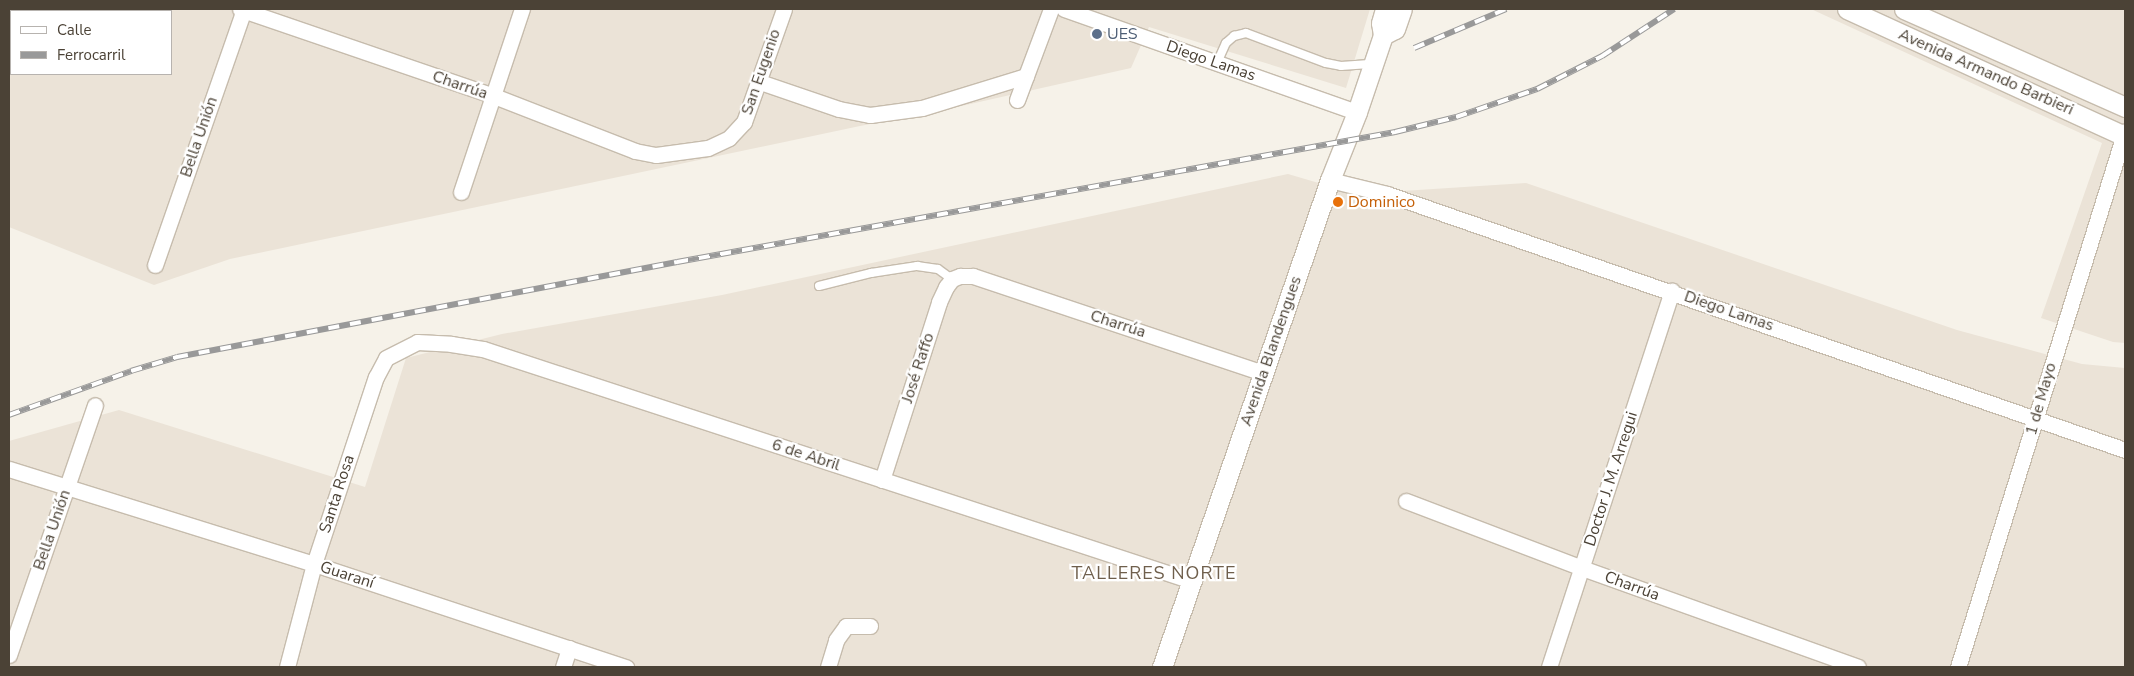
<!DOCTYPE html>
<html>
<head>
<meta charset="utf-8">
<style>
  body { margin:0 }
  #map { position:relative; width:2134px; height:676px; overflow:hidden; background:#f6f2e9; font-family:"Nunito Sans",sans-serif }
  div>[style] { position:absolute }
  .residential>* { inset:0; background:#ebe3d7 }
  .roads { filter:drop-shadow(1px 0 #c6bcad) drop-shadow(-1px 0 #c6bcad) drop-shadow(0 1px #c6bcad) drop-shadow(0 -1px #c6bcad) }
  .service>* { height:8px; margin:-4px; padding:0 4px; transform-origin:4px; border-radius:4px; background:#fff }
  .minor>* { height:15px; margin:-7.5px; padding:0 7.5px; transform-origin:7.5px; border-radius:7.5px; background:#fff }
  .tertiary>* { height:19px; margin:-9.5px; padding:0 9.5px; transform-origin:9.5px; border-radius:9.5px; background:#fff }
  .rail>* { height:5.5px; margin-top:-2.75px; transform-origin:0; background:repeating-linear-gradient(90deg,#fff 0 11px,#999 0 22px); box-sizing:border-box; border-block:1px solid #999 }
  .dots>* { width:14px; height:14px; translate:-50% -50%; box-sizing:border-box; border:2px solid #fff; border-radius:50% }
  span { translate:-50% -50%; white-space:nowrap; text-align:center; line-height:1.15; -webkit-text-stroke:4.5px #fff; paint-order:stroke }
  .service-label { font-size:16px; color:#4e5e75 }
  .left { translate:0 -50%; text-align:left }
  .street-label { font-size:16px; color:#4b4236 }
  .food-label { font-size:16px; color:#c56008 }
  .neighbourhood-label { font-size:18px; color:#6f5f4c; letter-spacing:1px }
  .frame { position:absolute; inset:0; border:10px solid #4b4236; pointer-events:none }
  .legend { position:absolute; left:10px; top:10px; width:162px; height:65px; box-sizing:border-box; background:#fff; border:1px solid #b7b3af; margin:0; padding:6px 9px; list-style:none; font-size:15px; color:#4b4236 }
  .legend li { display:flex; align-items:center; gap:10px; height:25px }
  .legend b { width:25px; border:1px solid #b7b3af }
</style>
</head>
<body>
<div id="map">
  <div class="residential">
    <div style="clip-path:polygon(evenodd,9px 9px,1370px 9px,1346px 88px,1149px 27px,1131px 68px,948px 109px,860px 126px,230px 259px,154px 285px,9px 227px,9px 9px,11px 11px,171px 11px,171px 74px,11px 74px,11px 11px)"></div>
    <div style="clip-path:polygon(1811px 9px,2125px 9px,2125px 343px,2113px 342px,2041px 318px,2102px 143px)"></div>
    <div style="clip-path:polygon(1288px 174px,1356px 194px,1526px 183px,1957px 330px,2082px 364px,2125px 368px,2125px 667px,9px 667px,9px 441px,119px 410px,365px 487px,406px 358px,502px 334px,722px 295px)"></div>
  </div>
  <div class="roads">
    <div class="service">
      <div style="left:1217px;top:63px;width:22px;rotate:-66deg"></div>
      <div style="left:1226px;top:43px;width:11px;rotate:-41deg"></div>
      <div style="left:1234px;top:36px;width:12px;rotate:-14deg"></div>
      <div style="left:1246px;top:33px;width:85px;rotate:20.6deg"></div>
      <div style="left:1326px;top:63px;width:15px;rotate:11deg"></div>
      <div style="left:1341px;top:66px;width:32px;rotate:-4deg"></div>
      <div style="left:819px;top:286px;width:54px;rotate:-14deg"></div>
      <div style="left:871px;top:273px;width:47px;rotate:-8.7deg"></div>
      <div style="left:917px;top:266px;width:21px;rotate:8deg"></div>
      <div style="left:938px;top:269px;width:17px;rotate:36deg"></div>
    </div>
    <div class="minor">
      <div style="left:240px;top:9px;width:268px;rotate:18.9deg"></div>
      <div style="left:494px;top:96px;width:151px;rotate:21.3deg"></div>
      <div style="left:635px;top:151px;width:21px;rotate:11deg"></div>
      <div style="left:656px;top:155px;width:52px;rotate:-7.7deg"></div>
      <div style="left:708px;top:148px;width:23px;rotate:-25deg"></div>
      <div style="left:729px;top:138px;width:22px;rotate:-47deg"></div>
      <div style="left:744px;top:122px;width:120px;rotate:-70.5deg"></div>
      <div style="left:1064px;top:9px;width:311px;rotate:19.4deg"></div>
      <div style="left:760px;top:82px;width:83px;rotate:18.9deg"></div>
      <div style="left:839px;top:109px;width:32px;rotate:11deg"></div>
      <div style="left:870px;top:115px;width:52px;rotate:-7.7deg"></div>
      <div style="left:922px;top:108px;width:109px;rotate:-17.1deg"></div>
      <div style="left:1017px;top:100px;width:97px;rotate:-69.5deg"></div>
      <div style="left:1330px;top:180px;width:59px;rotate:13.8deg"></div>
      <div style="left:1387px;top:194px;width:781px;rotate:19.13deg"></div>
      <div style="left:461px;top:192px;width:193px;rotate:-71.6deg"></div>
      <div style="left:155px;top:265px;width:271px;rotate:-70.8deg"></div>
      <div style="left:9px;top:469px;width:319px;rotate:17.3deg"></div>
      <div style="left:314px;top:564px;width:329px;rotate:18.3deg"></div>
      <div style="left:882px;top:480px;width:187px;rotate:-72.2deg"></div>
      <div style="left:939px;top:302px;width:17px;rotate:-65deg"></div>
      <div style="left:946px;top:287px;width:10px;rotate:-53deg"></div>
      <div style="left:952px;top:279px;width:9px;rotate:-21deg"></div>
      <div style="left:960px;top:276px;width:13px"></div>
      <div style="left:973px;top:276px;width:306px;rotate:18.5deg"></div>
      <div style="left:1406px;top:501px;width:188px;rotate:20.8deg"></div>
      <div style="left:1582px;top:568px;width:293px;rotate:19.7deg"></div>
      <div style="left:9px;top:655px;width:264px;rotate:-71deg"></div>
      <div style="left:287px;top:667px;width:106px;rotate:-75.3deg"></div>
      <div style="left:314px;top:564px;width:197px;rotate:-71.7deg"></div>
      <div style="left:376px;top:377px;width:21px;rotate:-62deg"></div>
      <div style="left:386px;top:358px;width:35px;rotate:-27deg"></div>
      <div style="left:417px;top:342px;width:34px;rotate:3deg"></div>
      <div style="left:451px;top:344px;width:32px;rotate:9deg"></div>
      <div style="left:483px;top:349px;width:746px;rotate:18.12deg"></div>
      <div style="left:563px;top:667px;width:20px;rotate:-72deg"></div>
      <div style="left:828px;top:667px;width:28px;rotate:-73deg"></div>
      <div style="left:836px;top:640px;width:17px;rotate:-54deg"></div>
      <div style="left:846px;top:626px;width:24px"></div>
      <div style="left:1549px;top:667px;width:396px;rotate:-71.9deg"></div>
      <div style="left:1958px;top:667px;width:561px;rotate:-72.69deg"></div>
    </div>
    <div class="tertiary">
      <div style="left:1847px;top:9px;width:306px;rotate:24.6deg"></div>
      <div style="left:1904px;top:9px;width:242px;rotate:23.9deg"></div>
      <div style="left:1383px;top:35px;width:13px;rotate:-27deg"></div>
      <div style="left:1395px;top:29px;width:21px;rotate:-71deg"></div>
      <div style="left:1162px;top:667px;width:515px;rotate:-70.97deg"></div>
      <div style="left:1330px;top:180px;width:73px;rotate:-68.3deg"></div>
      <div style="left:1357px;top:112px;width:81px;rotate:-71.3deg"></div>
      <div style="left:1383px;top:35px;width:12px;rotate:-99deg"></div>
      <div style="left:1381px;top:23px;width:15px;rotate:-74deg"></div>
    </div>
  </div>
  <div class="rail">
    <div style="left:1414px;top:48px;width:100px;rotate:-23deg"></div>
    <div style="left:9px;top:415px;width:130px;rotate:-19.8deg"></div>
    <div style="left:131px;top:371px;width:48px;rotate:-16.9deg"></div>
    <div style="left:177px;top:357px;width:509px;rotate:-10.76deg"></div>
    <div style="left:677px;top:262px;width:730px;rotate:-10.26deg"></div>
    <div style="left:1395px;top:132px;width:63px;rotate:-13.8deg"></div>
    <div style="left:1456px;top:117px;width:86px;rotate:-19.1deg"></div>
    <div style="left:1537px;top:89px;width:73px;rotate:-26.9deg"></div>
    <div style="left:1602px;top:56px;width:86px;rotate:-33.1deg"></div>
  </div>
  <div class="dots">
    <div style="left:1097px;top:34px;background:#5c6f8a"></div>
    <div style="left:1338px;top:202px;background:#e8710a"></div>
  </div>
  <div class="service-label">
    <span class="left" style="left:1107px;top:34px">UES</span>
  </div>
  <div class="street-label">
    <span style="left:1211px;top:61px;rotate:19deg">Diego Lamas</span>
    <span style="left:761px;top:72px;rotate:-71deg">San Eugenio</span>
    <span style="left:1986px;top:72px;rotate:24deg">Avenida Armando Barbieri</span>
    <span style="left:460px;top:85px;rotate:19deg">Charrúa</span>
    <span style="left:199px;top:137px;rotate:-71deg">Bella Unión</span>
    <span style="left:1729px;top:311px;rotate:19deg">Diego Lamas</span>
    <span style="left:1118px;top:324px;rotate:18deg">Charrúa</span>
    <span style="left:1271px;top:351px;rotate:-71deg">Avenida Blandengues</span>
    <span style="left:918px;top:368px;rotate:-72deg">José Raffo</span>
    <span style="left:2041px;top:399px;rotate:-74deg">1 de Mayo</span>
    <span style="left:806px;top:455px;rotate:18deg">6 de Abril</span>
    <span style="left:1611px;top:479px;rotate:-72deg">Doctor J. M. Arregui</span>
    <span style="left:337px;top:494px;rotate:-72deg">Santa Rosa</span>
    <span style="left:52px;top:530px;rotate:-71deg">Bella Unión</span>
    <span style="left:347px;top:575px;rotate:18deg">Guaraní</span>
    <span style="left:1632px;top:586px;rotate:20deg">Charrúa</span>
  </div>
  <div class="food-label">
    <span class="left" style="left:1348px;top:202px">Dominico</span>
  </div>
  <div class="neighbourhood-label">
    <span style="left:1154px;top:573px">TALLERES NORTE</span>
  </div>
  <div class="frame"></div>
  <ul class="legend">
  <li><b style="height:6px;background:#fff"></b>Calle</li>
  <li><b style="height:6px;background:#999"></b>Ferrocarril</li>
  </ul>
</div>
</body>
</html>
